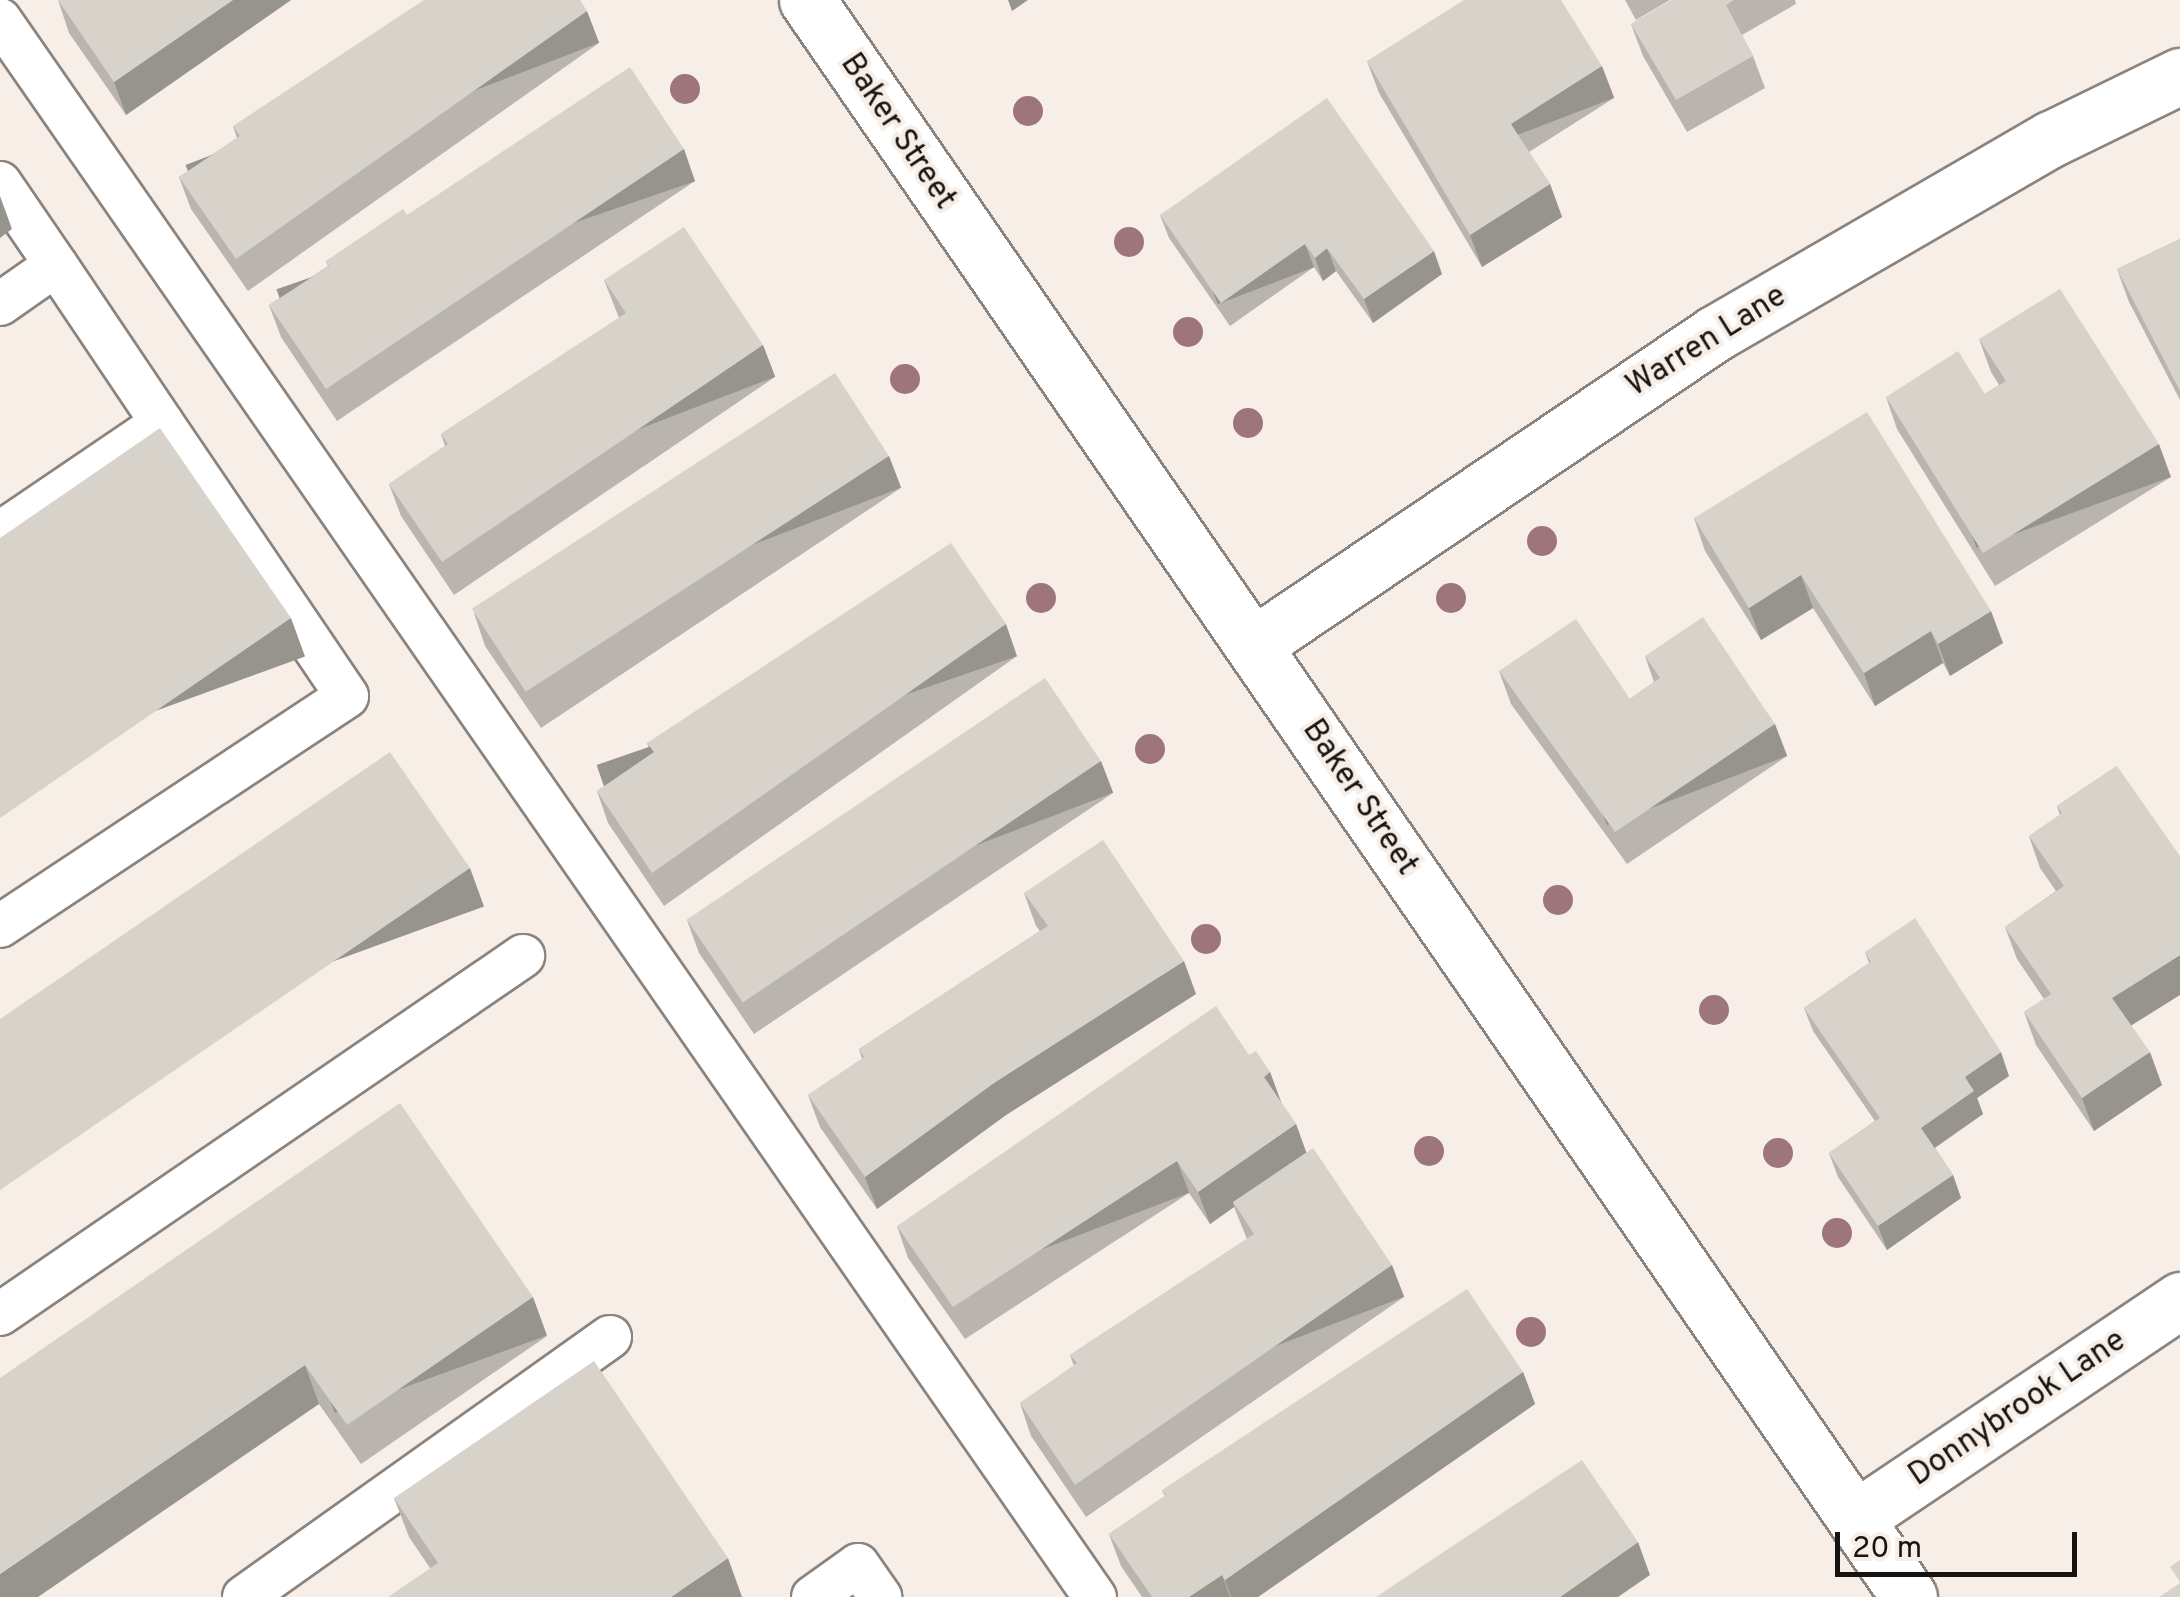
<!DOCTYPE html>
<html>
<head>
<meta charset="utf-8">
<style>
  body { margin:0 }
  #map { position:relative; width:2180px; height:1597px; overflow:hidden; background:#f6eee7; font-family:Overpass,sans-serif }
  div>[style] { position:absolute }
  .roads { filter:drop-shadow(2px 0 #8b837d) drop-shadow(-2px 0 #8b837d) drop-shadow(0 2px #8b837d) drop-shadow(0 -2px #8b837d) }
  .service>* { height:42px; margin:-21px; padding:0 21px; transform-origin:21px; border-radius:21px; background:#fff }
  .minor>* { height:55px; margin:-27.5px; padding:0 27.5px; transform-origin:27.5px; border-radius:27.5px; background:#fff }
  .secondary>* { height:55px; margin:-27.5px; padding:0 27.5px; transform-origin:27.5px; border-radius:27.5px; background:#fff }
  .trees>* { width:30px; height:30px; margin:-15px; border-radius:50%; background:#9e747d }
  .wall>* { inset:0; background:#b9b5ae }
  .shaded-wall>* { inset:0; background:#96948d; transform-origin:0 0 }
  .building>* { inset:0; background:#d7d3ca; transform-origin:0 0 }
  span { translate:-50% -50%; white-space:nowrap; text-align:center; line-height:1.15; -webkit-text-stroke:8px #f6eee7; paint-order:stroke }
  .street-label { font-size:32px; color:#161311 }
  .scale { position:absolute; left:1835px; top:1532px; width:242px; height:45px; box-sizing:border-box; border:5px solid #161311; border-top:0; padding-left:12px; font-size:30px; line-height:35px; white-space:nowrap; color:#161311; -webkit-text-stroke:8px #f6eee7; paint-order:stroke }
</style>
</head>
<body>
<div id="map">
  <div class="roads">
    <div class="service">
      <div style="left:0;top:20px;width:1920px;rotate:55.23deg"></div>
      <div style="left:0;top:183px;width:99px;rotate:55.7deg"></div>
      <div style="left:0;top:304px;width:68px;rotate:-34.9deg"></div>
      <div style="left:56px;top:265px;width:190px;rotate:56.1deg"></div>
      <div style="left:162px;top:423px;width:196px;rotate:145.8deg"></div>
      <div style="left:0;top:926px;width:416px;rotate:-33.5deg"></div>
      <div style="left:347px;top:696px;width:330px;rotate:-124.1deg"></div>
      <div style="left:0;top:1314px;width:634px;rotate:-34.39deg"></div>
      <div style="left:244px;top:1597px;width:449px;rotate:-35.4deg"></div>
      <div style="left:813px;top:1597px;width:55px;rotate:-35.4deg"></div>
      <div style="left:858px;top:1565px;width:39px;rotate:55deg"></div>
    </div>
    <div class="minor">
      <div style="left:1255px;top:644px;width:554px;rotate:-34.03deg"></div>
      <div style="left:1714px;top:334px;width:389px;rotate:-30.1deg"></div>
      <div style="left:2051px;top:139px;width:144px;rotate:-26deg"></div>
      <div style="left:1856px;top:1518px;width:391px;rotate:-33.9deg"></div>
    </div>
    <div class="secondary">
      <div style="left:807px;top:0;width:1940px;rotate:55.39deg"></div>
    </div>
  </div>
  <div class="trees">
    <div style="left:685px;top:89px"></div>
    <div style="left:1028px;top:111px"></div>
    <div style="left:1129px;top:242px"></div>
    <div style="left:1188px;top:332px"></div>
    <div style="left:905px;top:379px"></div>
    <div style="left:1248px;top:423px"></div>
    <div style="left:1542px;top:541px"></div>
    <div style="left:1041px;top:598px"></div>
    <div style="left:1451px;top:598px"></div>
    <div style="left:1150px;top:749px"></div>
    <div style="left:1558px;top:900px"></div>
    <div style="left:1206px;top:939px"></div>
    <div style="left:1714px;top:1010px"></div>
    <div style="left:1429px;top:1151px"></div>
    <div style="left:1778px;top:1153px"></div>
    <div style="left:1837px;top:1233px"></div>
    <div style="left:1531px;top:1332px"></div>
  </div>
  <div class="wall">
    <div style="clip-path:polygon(58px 0,291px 0,126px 115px,69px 33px)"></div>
    <div style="clip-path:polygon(1625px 0,1670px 0,1636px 20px)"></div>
    <div style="clip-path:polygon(1672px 0,1795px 0,1796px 4px,1742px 35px,1753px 56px,1765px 88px,1687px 132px,1643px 56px,1631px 24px)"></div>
    <div style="clip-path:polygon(599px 43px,248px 291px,191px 209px,179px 177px,237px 138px,233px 126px)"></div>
    <div style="clip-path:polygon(1367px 61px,1614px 98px,1529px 152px,1550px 184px,1562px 217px,1482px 267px,1379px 93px)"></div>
    <div style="clip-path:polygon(695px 181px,337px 421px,281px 337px,269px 305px,328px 266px,326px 261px,407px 215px)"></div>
    <div style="clip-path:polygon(1160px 215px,1442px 274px,1373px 323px,1336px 271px,1323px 281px,1314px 267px,1230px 326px,1169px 238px)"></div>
    <div style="clip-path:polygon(2180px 239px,2180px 400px,2129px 302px,2117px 269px)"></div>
    <div style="clip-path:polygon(604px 280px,763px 345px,775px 377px,454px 595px,401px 516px,389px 484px,445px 446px,441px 434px,619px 318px)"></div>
    <div style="clip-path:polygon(1979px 339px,2171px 477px,1995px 586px,1897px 429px,1886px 397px,1985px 394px,1999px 385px,1991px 372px)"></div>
    <div style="clip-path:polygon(901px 488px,541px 728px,485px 646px,474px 613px)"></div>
    <div style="clip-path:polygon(1694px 518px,2003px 643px,1950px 676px,1943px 663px,1875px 706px,1813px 608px,1761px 640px,1705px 551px)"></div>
    <div style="clip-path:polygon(1017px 656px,664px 906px,608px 823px,597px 791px,651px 754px,647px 743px)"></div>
    <div style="clip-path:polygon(1645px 656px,1787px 756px,1627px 864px,1511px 704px,1499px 671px,1630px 699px,1654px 682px)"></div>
    <div style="clip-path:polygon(2117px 766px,2131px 1025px,2162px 1085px,2094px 1131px,2036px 1045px,2024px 1012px,2044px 999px,2017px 959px,2005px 927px,2056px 891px,2040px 868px,2029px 836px,2060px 815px,2057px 806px)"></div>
    <div style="clip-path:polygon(1113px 793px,754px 1034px,699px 953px,687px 920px)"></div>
    <div style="clip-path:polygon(1024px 893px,1196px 994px,1006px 1115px,877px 1209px,820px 1127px,808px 1095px,862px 1059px,859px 1049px,1040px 931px,1036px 926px)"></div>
    <div style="clip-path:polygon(1865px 952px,2009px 1076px,1977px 1098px,1983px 1114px,1935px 1148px,1953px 1175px,1961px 1198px,1887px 1250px,1838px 1177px,1829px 1153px,1875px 1121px,1813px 1031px,1804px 1008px,1869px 963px)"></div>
    <div style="clip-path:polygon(1249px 1055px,1270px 1072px,1282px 1104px,1296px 1124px,1306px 1153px,1404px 1297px,1086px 1517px,1031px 1436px,1020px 1403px,1074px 1366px,1070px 1355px,1247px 1239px,1234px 1207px,1210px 1224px,1189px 1193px,965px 1339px,908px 1258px,897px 1226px)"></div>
    <div style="clip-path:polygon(547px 1336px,361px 1464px,319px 1404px,0 1378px)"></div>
    <div style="clip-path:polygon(1523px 1372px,1535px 1404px,1258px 1597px,1142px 1597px,1121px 1566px,1109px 1534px,1165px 1496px,1162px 1490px)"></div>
    <div style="clip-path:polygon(394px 1498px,742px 1597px,430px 1568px,409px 1537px)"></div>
  </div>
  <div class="shaded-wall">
    <div style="clip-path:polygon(233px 0,291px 0,126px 115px,114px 82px)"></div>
    <div style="clip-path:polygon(1008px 0,1028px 0,1012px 11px)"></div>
    <div style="left:587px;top:11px;width:34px;height:430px;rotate:69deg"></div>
    <div style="left:1602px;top:66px;width:34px;height:108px;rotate:69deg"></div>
    <div style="left:684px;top:149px;width:34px;height:431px;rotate:71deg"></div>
    <div style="clip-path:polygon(1550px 184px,1562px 217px,1482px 267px,1470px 235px)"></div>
    <div style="clip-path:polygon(0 196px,12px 229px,0 238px)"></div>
    <div style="left:1305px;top:244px;width:25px;height:103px;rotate:69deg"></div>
    <div style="clip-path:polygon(1327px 248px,1336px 271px,1323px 281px,1315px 258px)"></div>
    <div style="clip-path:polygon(1434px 251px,1442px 274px,1373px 323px,1364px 299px)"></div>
    <div style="left:763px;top:345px;width:34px;height:387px;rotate:69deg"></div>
    <div style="left:2159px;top:444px;width:35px;height:207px;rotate:70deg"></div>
    <div style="left:889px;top:456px;width:34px;height:433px;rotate:69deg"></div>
    <div style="clip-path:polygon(1801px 575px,1813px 608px,1761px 640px,1749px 608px)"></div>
    <div style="clip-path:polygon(1991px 611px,2003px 643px,1950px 676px,1938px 644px)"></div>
    <div style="left:291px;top:618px;width:41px;height:353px;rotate:70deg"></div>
    <div style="left:1006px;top:624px;width:34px;height:433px;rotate:71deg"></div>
    <div style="clip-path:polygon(1931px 631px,1943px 663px,1875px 706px,1864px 673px)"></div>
    <div style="left:1775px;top:724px;width:34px;height:193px;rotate:69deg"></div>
    <div style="left:1101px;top:761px;width:34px;height:432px;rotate:69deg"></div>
    <div style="left:470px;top:868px;width:41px;height:570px;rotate:70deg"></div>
    <div style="clip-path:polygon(2180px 955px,2180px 995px,2124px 1030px,2112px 998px)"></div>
    <div style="clip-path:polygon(1184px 961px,1196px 994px,1006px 1115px,877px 1209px,865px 1177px,994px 1083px)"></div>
    <div style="clip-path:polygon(2001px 1052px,2009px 1076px,1977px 1098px,1983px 1114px,1930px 1151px,1921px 1128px,1965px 1077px)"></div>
    <div style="clip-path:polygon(2150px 1052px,2162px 1085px,2094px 1131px,2082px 1098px)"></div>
    <div style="clip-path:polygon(1270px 1072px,1282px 1105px,1264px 1077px)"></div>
    <div style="clip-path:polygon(1296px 1124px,1308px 1157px,1233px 1202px,1234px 1207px,1210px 1224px,1198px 1192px)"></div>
    <div style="left:1177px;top:1161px;width:34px;height:267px;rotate:69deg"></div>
    <div style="clip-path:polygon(1953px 1175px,1961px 1198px,1887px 1250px,1878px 1226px)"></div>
    <div style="left:1392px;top:1265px;width:34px;height:386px;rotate:69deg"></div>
    <div style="left:533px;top:1297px;width:41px;height:226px;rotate:70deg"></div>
    <div style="clip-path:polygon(305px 1365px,319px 1404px,38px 1597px,0 1597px,0 1574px)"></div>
    <div style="clip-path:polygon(1523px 1372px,1535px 1404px,1258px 1597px,1231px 1597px,1225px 1580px)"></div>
    <div style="clip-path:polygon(1638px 1542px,1650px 1575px,1618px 1597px,1560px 1597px)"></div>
    <div style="clip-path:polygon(728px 1558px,742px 1597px,671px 1597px)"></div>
    <div style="clip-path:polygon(1222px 1575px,1230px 1597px,1189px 1597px)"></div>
  </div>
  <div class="building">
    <div style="clip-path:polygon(58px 0,233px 0,114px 82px)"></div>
    <div style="clip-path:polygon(424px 0,580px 0,587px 11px,236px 259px,179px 177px,240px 136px,233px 126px)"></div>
    <div style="clip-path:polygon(1464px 0,1561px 0,1602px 66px,1511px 124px,1550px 184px,1470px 235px,1367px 61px)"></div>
    <div style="clip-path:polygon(1672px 0,1734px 0,1726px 5px,1753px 56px,1676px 100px,1631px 24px)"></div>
    <div style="clip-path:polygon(630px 67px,684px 149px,326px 389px,269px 305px,329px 266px,326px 261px,403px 209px,407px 215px)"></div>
    <div style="clip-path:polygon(1327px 98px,1434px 251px,1364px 299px,1327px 248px,1315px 258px,1305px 244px,1221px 303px,1160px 215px)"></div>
    <div style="clip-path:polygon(684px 227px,763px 345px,442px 562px,389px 484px,448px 444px,441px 434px,626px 313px,604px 280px)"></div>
    <div style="clip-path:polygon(2180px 239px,2180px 391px,2117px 269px)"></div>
    <div style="clip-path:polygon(2060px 289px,2159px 444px,1983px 553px,1886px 397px,1958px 351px,1985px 394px,2006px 381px,1979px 339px)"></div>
    <div style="left:835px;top:373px;width:99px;height:433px;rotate:57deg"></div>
    <div style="clip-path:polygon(1867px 412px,1991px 611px,1938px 644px,1931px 631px,1864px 673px,1801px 575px,1749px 608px,1694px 518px)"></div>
    <div style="clip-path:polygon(160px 428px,291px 618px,0 818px,0 538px)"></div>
    <div style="clip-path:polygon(951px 543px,1006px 624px,652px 873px,597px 791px,654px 752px,647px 743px)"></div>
    <div style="clip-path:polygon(1703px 617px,1775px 724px,1615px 832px,1499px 671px,1576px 619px,1630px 699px,1660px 678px,1645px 656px)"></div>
    <div style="left:1045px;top:678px;width:100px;height:432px;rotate:56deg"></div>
    <div style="clip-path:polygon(390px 752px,470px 868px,0 1190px,0 1019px)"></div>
    <div style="clip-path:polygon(2117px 766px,2180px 856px,2180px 955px,2112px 998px,2150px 1052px,2082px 1098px,2024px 1012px,2051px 994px,2005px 927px,2064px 886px,2029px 836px,2062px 813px,2057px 806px)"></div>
    <div style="clip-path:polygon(1103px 840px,1184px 961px,994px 1083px,865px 1177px,808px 1095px,864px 1057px,859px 1049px,1048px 926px,1024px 893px)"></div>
    <div style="clip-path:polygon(1915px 918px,2001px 1052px,1965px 1077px,1974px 1091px,1921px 1128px,1953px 1175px,1878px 1226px,1829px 1153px,1880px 1118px,1804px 1008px,1871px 962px,1865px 952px)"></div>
    <div style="clip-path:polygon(1216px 1006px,1249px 1055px,1256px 1051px,1270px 1072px,1264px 1077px,1296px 1124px,1198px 1192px,1177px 1161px,953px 1307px,897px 1226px)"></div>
    <div style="clip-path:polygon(400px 1103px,533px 1297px,347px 1425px,305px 1365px,0 1574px,0 1378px)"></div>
    <div style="clip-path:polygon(1313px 1148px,1392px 1265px,1075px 1485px,1020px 1403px,1077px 1363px,1070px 1355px,1254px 1234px,1233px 1202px)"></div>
    <div style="clip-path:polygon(1467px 1289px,1523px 1372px,1225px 1580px,1222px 1575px,1189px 1597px,1152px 1597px,1109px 1534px,1166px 1495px,1162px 1490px)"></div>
    <div style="clip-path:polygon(594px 1361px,728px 1558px,671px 1597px,388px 1597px,438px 1563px,394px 1498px)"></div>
    <div style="clip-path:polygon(1582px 1460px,1638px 1542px,1560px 1597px,1376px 1597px)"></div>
    <div style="clip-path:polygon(2180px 1560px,2180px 1582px,2170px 1567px)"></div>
    <div style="clip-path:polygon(2180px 1583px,2180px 1597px,2159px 1597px)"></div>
  </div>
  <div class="street-label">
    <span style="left:897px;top:132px;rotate:56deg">Baker Street</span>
    <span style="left:1707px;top:342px;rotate:-32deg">Warren Lane</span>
    <span style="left:1359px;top:798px;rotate:56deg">Baker Street</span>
    <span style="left:2018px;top:1409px;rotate:-34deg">Donnybrook Lane</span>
  </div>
  <div class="scale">20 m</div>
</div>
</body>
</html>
